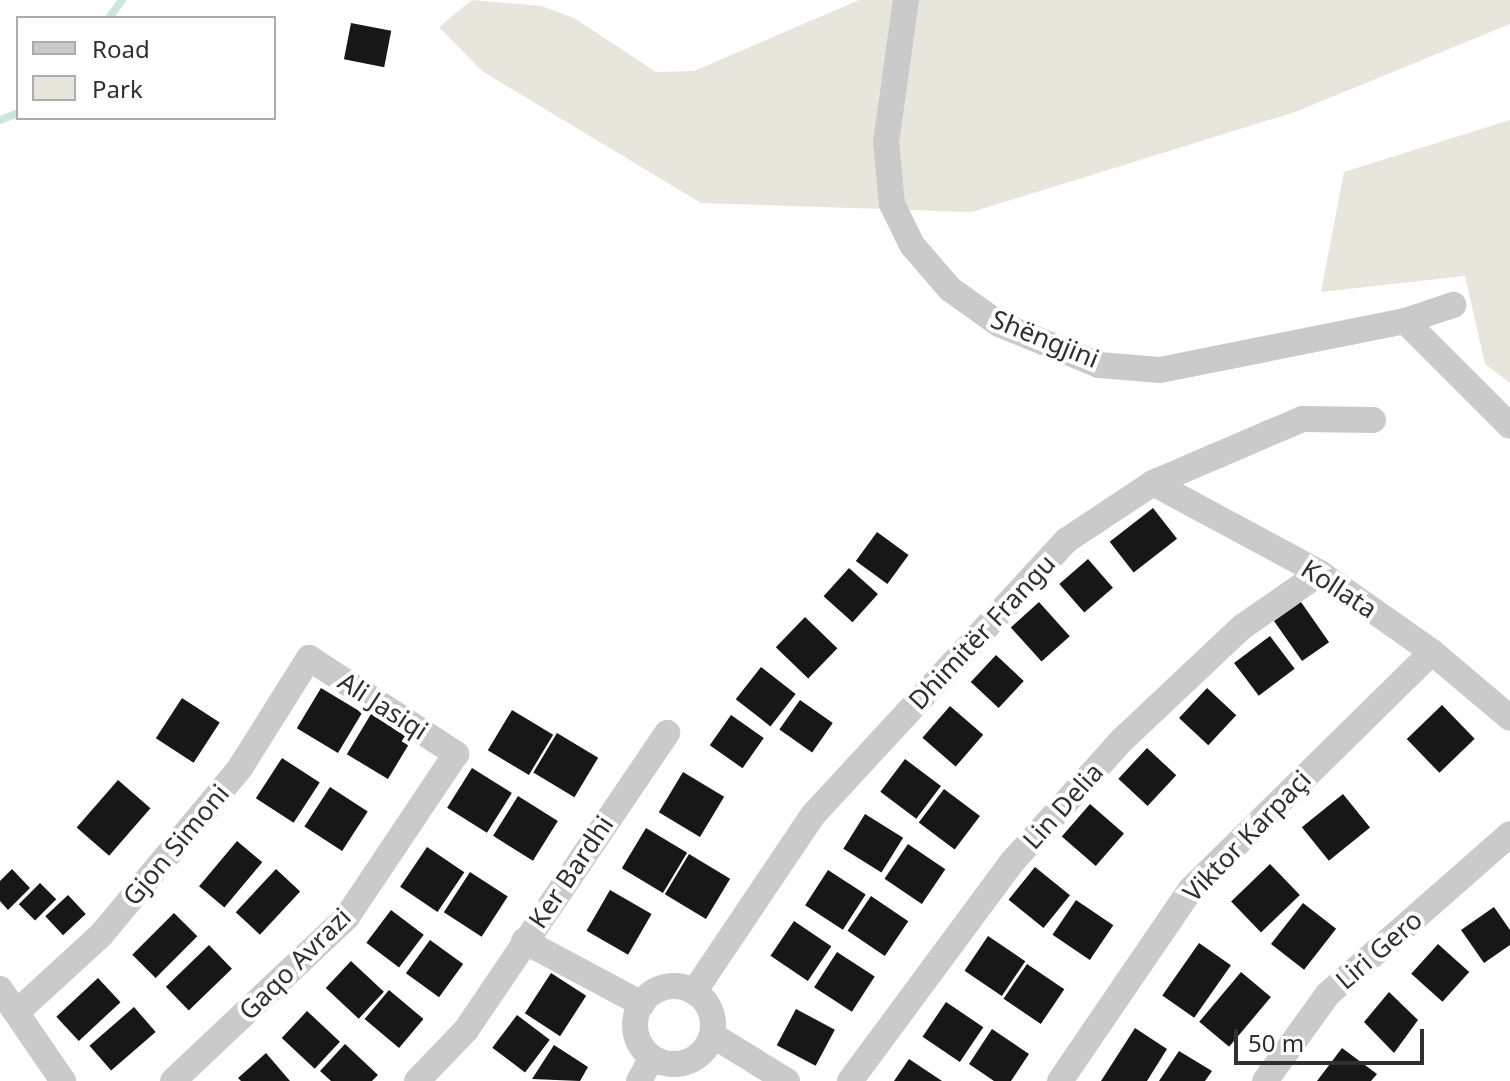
<!DOCTYPE html>
<html>
<head>
<meta charset="utf-8">
<style>
  body { margin:0 }
  #map { position:relative; width:1510px; height:1081px; overflow:hidden; background:#fff; font-family:"Noto Sans",sans-serif }
  div>[style] { position:absolute }
  .green>* { inset:0; background:#e8e5dc }
  .stream>* { height:8px; margin:-4px; padding:0 4px; transform-origin:4px; border-radius:4px; background:#cbe7df }
  .building>* { inset:0; background:#171717; transform-origin:0 0 }
  .minor>* { height:26px; margin:-13px; padding:0 13px; transform-origin:13px; border-radius:13px; background:#cacaca }
  .minor>.ring { margin:-13px; padding:0; box-sizing:content-box; background:none; border:26px solid #cacaca; border-radius:50% }
  span { translate:-50% -50%; white-space:nowrap; text-align:center; line-height:1.15; -webkit-text-stroke:8px #fff; paint-order:stroke }
  .street-label { font-size:26px; color:#303030 }
  .legend { position:absolute; left:16px; top:16px; width:260px; height:104px; box-sizing:border-box; background:#fff; border:2px solid #acacac; margin:0; padding:10px 14px; list-style:none; font-size:24px; color:#303030 }
  .legend li { display:flex; align-items:center; gap:16px; height:40px }
  .legend b { width:40px; border:2px solid #acacac }
  .scale { position:absolute; left:1234px; top:1029px; width:190px; height:36px; box-sizing:border-box; border:4px solid #303030; border-top:0; padding-left:10px; font-size:24px; line-height:28px; white-space:nowrap; color:#303030; -webkit-text-stroke:6px #fff; paint-order:stroke }
</style>
</head>
<body>
<div id="map">
  <div class="green">
    <div style="clip-path:polygon(472px 0,542px 6px,574px 18px,656px 72px,694px 71px,859px 0,1510px 0,1510px 24px,1295px 112px,972px 212px,701px 203px,482px 71px,439px 27px)"></div>
    <div style="clip-path:polygon(1510px 120px,1510px 383px,1485px 364px,1465px 276px,1321px 292px,1344px 172px)"></div>
  </div>
  <div class="stream">
    <div style="left:109px;top:18px;width:22px;rotate:-54deg"></div>
    <div style="left:0;top:120px;width:19px;rotate:-21deg"></div>
  </div>
  <div class="building">
    <div style="left:351px;top:23px;width:41px;height:37px;rotate:11deg"></div>
    <div style="left:1153px;top:508px;width:39px;height:55px;rotate:52deg"></div>
    <div style="left:877px;top:532px;width:39px;height:36px;rotate:36deg"></div>
    <div style="left:1088px;top:559px;width:38px;height:38px;rotate:49deg"></div>
    <div style="left:849px;top:568px;width:39px;height:38px;rotate:42deg"></div>
    <div style="left:1039px;top:602px;width:46px;height:38px;rotate:48deg"></div>
    <div style="left:1301px;top:602px;width:49px;height:33px;rotate:55deg"></div>
    <div style="left:805px;top:617px;width:45px;height:42px;rotate:44deg"></div>
    <div style="left:1270px;top:636px;width:41px;height:45px;rotate:53deg"></div>
    <div style="left:996px;top:655px;width:38px;height:37px;rotate:43deg"></div>
    <div style="left:761px;top:667px;width:44px;height:41px;rotate:38deg"></div>
    <div style="left:321px;top:688px;width:48px;height:47px;rotate:31deg"></div>
    <div style="left:1207px;top:688px;width:40px;height:41px;rotate:43deg"></div>
    <div style="left:182px;top:698px;width:45px;height:48px;rotate:33deg"></div>
    <div style="left:800px;top:700px;width:40px;height:36px;rotate:35deg"></div>
    <div style="left:1442px;top:705px;width:47px;height:49px;rotate:46deg"></div>
    <div style="left:950px;top:706px;width:44px;height:42px;rotate:41deg"></div>
    <div style="left:512px;top:710px;width:48px;height:47px;rotate:31deg"></div>
    <div style="left:371px;top:714px;width:48px;height:47px;rotate:31deg"></div>
    <div style="left:731px;top:715px;width:40px;height:37px;rotate:35deg"></div>
    <div style="left:557px;top:733px;width:48px;height:46px;rotate:31deg"></div>
    <div style="left:1147px;top:748px;width:40px;height:42px;rotate:43deg"></div>
    <div style="left:282px;top:758px;width:45px;height:48px;rotate:33deg"></div>
    <div style="left:905px;top:759px;width:45px;height:41px;rotate:37deg"></div>
    <div style="left:472px;top:768px;width:47px;height:47px;rotate:32deg"></div>
    <div style="left:683px;top:772px;width:48px;height:47px;rotate:31deg"></div>
    <div style="left:118px;top:780px;width:43px;height:63px;rotate:41deg"></div>
    <div style="left:330px;top:787px;width:45px;height:47px;rotate:33deg"></div>
    <div style="left:944px;top:789px;width:45px;height:42px;rotate:37deg"></div>
    <div style="left:1343px;top:794px;width:43px;height:53px;rotate:51deg"></div>
    <div style="left:518px;top:796px;width:47px;height:47px;rotate:32deg"></div>
    <div style="left:1090px;top:804px;width:45px;height:43px;rotate:41deg"></div>
    <div style="left:865px;top:814px;width:45px;height:41px;rotate:32deg"></div>
    <div style="left:646px;top:828px;width:48px;height:47px;rotate:31deg"></div>
    <div style="left:237px;top:841px;width:33px;height:59px;rotate:40deg"></div>
    <div style="left:908px;top:844px;width:45px;height:42px;rotate:34deg"></div>
    <div style="left:427px;top:847px;width:45px;height:48px;rotate:34deg"></div>
    <div style="left:689px;top:854px;width:48px;height:47px;rotate:31deg"></div>
    <div style="left:1270px;top:864px;width:43px;height:54px;rotate:46deg"></div>
    <div style="left:1035px;top:867px;width:45px;height:42px;rotate:39deg"></div>
    <div style="clip-path:polygon(12px 869px,30px 888px,8px 910px,0 901px,0 881px)"></div>
    <div style="left:276px;top:869px;width:33px;height:59px;rotate:43deg"></div>
    <div style="left:828px;top:870px;width:45px;height:42px;rotate:33deg"></div>
    <div style="left:470px;top:872px;width:45px;height:48px;rotate:33deg"></div>
    <div style="left:40px;top:883px;width:23px;height:30px;rotate:45deg"></div>
    <div style="left:610px;top:890px;width:48px;height:47px;rotate:30deg"></div>
    <div style="left:68px;top:895px;width:26px;height:31px;rotate:47deg"></div>
    <div style="left:871px;top:896px;width:45px;height:42px;rotate:34deg"></div>
    <div style="left:1076px;top:900px;width:45px;height:42px;rotate:34deg"></div>
    <div style="left:1303px;top:903px;width:42px;height:52px;rotate:38deg"></div>
    <div style="clip-path:polygon(1494px 907px,1510px 930px,1510px 945px,1484px 963px,1461px 930px)"></div>
    <div style="left:391px;top:910px;width:41px;height:41px;rotate:37deg"></div>
    <div style="left:174px;top:913px;width:33px;height:59px;rotate:45deg"></div>
    <div style="left:794px;top:921px;width:45px;height:42px;rotate:34deg"></div>
    <div style="left:988px;top:936px;width:45px;height:42px;rotate:34deg"></div>
    <div style="left:430px;top:940px;width:41px;height:41px;rotate:36deg"></div>
    <div style="left:1199px;top:943px;width:39px;height:64px;rotate:35deg"></div>
    <div style="left:1438px;top:944px;width:42px;height:40px;rotate:42deg"></div>
    <div style="left:209px;top:945px;width:33px;height:60px;rotate:46deg"></div>
    <div style="left:837px;top:952px;width:45px;height:42px;rotate:33deg"></div>
    <div style="left:351px;top:961px;width:45px;height:37px;rotate:43deg"></div>
    <div style="left:1027px;top:964px;width:45px;height:42px;rotate:34deg"></div>
    <div style="left:1241px;top:972px;width:39px;height:65px;rotate:40deg"></div>
    <div style="left:551px;top:973px;width:42px;height:48px;rotate:33deg"></div>
    <div style="left:98px;top:978px;width:33px;height:57px;rotate:47deg"></div>
    <div style="left:389px;top:990px;width:45px;height:38px;rotate:40deg"></div>
    <div style="clip-path:polygon(1389px 992px,1418px 1020px,1394px 1053px,1364px 1022px)"></div>
    <div style="left:946px;top:1002px;width:45px;height:42px;rotate:34deg"></div>
    <div style="left:134px;top:1007px;width:33px;height:59px;rotate:49deg"></div>
    <div style="left:796px;top:1009px;width:44px;height:41px;rotate:28deg"></div>
    <div style="left:307px;top:1011px;width:45px;height:37px;rotate:43deg"></div>
    <div style="left:517px;top:1015px;width:41px;height:41px;rotate:37deg"></div>
    <div style="clip-path:polygon(1135px 1028px,1167px 1049px,1147px 1081px,1101px 1081px)"></div>
    <div style="clip-path:polygon(992px 1029px,1029px 1054px,1011px 1081px,994px 1081px,969px 1064px)"></div>
    <div style="clip-path:polygon(345px 1044px,378px 1075px,372px 1081px,331px 1081px,320px 1071px)"></div>
    <div style="clip-path:polygon(554px 1045px,588px 1067px,580px 1081px,532px 1079px)"></div>
    <div style="clip-path:polygon(1342px 1048px,1377px 1074px,1371px 1081px,1317px 1081px)"></div>
    <div style="clip-path:polygon(1179px 1051px,1212px 1071px,1205px 1081px,1159px 1081px)"></div>
    <div style="clip-path:polygon(266px 1053px,290px 1081px,241px 1081px,238px 1078px)"></div>
    <div style="clip-path:polygon(909px 1059px,942px 1081px,894px 1081px)"></div>
  </div>
  <div class="minor">
    <div style="left:906px;top:0;width:143px;rotate:98deg"></div>
    <div style="left:886px;top:142px;width:62px;rotate:84.5deg"></div>
    <div style="left:892px;top:204px;width:46px;rotate:64deg"></div>
    <div style="left:912px;top:245px;width:58px;rotate:49.2deg"></div>
    <div style="left:950px;top:289px;width:60px;rotate:35.5deg"></div>
    <div style="left:999px;top:324px;width:108px;rotate:22.3deg"></div>
    <div style="left:1099px;top:365px;width:61px;rotate:4.7deg"></div>
    <div style="left:1160px;top:370px;width:250px;rotate:-11.3deg"></div>
    <div style="left:1405px;top:321px;width:51px;rotate:-18.4deg"></div>
    <div style="left:1405px;top:321px;width:148px;rotate:45deg"></div>
    <div style="left:1153px;top:483px;width:190px;rotate:28.3deg"></div>
    <div style="left:1320px;top:573px;width:137px;rotate:35.2deg"></div>
    <div style="left:1432px;top:652px;width:102px;rotate:40.2deg"></div>
    <div style="left:524px;top:941px;width:134px;rotate:28.1deg"></div>
    <div class="ring" style="left:635px;top:986px;width:52px;height:52px"></div>
    <div style="left:0;top:989px;width:112px;rotate:55.6deg"></div>
    <div style="left:694px;top:992px;width:213px;rotate:-56.1deg"></div>
    <div style="left:813px;top:815px;width:374px;rotate:-47.3deg"></div>
    <div style="left:1067px;top:540px;width:103px;rotate:-33.5deg"></div>
    <div style="left:1153px;top:483px;width:162px;rotate:-23.2deg"></div>
    <div style="left:1302px;top:419px;width:71px;rotate:0.8deg"></div>
    <div style="left:18px;top:1011px;width:113px;rotate:-42.5deg"></div>
    <div style="left:101px;top:935px;width:217px;rotate:-50.2deg"></div>
    <div style="left:240px;top:768px;width:130px;rotate:-57.9deg"></div>
    <div style="left:309px;top:658px;width:176px;rotate:33.1deg"></div>
    <div style="left:456px;top:754px;width:196px;rotate:123.8deg"></div>
    <div style="left:347px;top:917px;width:239px;rotate:136.7deg"></div>
    <div style="left:712px;top:1035px;width:88px;rotate:31.5deg"></div>
    <div style="left:417px;top:1081px;width:71px;rotate:-46.1deg"></div>
    <div style="left:466px;top:1030px;width:359px;rotate:-55.9deg"></div>
    <div style="left:639px;top:1081px;width:26px;rotate:-61deg"></div>
    <div style="left:850px;top:1081px;width:274px;rotate:-53.5deg"></div>
    <div style="left:1013px;top:861px;width:161px;rotate:-48deg"></div>
    <div style="left:1121px;top:741px;width:166px;rotate:-43.3deg"></div>
    <div style="left:1242px;top:627px;width:95px;rotate:-34.7deg"></div>
    <div style="left:1060px;top:1081px;width:232px;rotate:-55.7deg"></div>
    <div style="left:1191px;top:889px;width:338px;rotate:-44.5deg"></div>
    <div style="left:1265px;top:1081px;width:107px;rotate:-54.1deg"></div>
    <div style="left:1328px;top:994px;width:242px;rotate:-41.3deg"></div>
  </div>
  <div class="street-label">
    <span style="left:1045px;top:339px;rotate:22deg">Shëngjini</span>
    <span style="left:1339px;top:589px;rotate:33deg">Kollata</span>
    <span style="left:982px;top:632px;rotate:-47deg">Dhimitër Frangu</span>
    <span style="left:383px;top:706px;rotate:33deg">Ali Jasiqi</span>
    <span style="left:1063px;top:806px;rotate:-48deg">Lin Delia</span>
    <span style="left:1247px;top:836px;rotate:-46deg">Viktor Karpaçi</span>
    <span style="left:176px;top:845px;rotate:-50deg">Gjon Simoni</span>
    <span style="left:571px;top:872px;rotate:-56deg">Ker Bardhi</span>
    <span style="left:1379px;top:950px;rotate:-41deg">Liri Gero</span>
    <span style="left:295px;top:964px;rotate:-45deg">Gaqo Avrazi</span>
  </div>
  <ul class="legend">
  <li><b style="height:10px;background:#cacaca"></b>Road</li>
  <li><b style="height:22px;background:#e8e5dc"></b>Park</li>
  </ul>
  <div class="scale">50 m</div>
</div>
</body>
</html>
